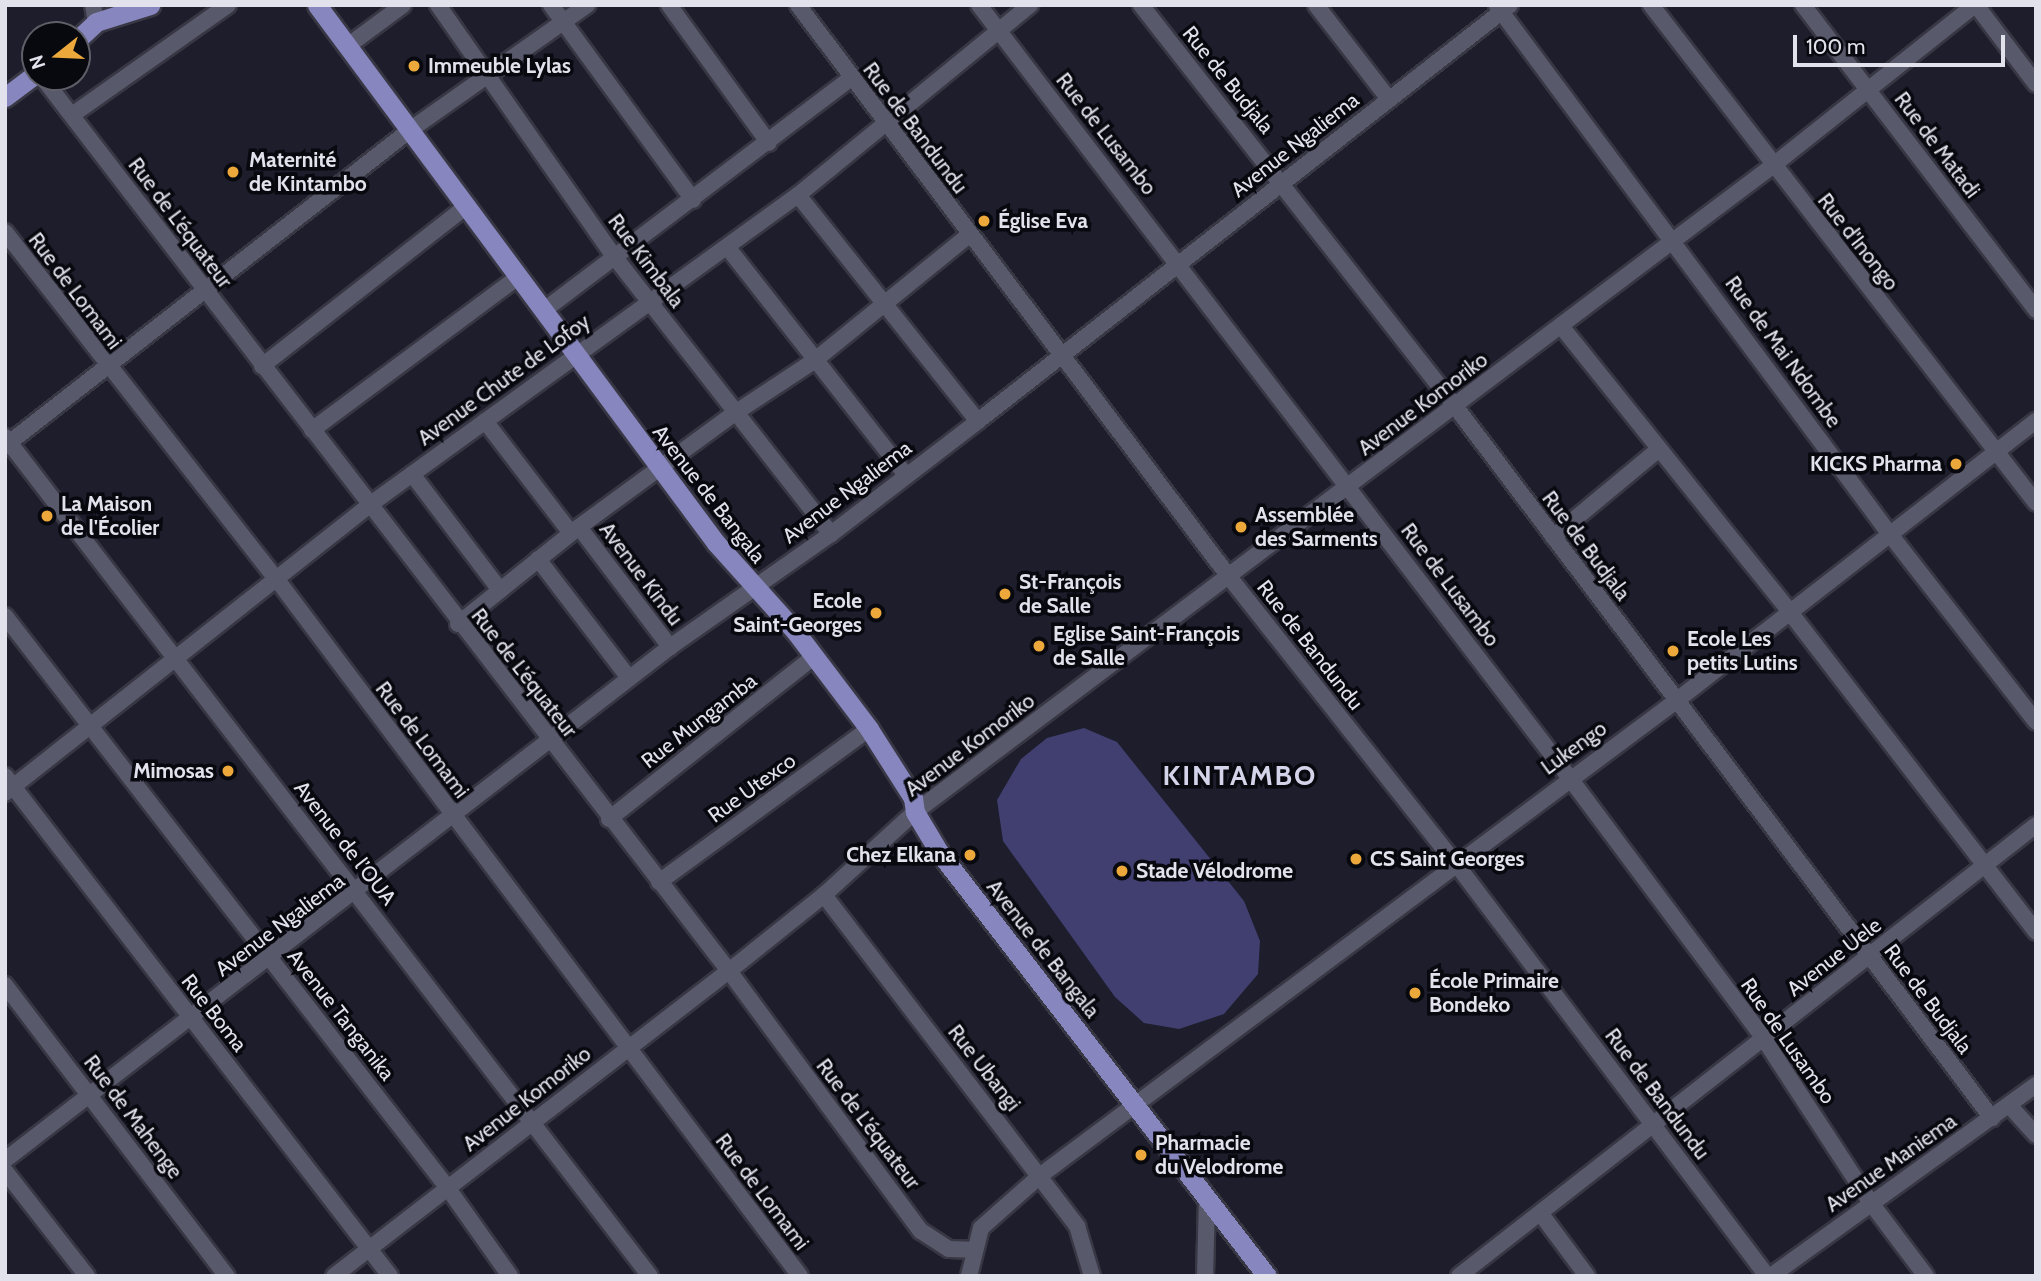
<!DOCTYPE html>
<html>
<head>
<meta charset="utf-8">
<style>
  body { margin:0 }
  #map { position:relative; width:2041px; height:1281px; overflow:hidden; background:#1d1d2c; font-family:Cabin,sans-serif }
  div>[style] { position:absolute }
  .green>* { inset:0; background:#413f70 }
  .roads { filter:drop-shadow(2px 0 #383744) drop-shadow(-2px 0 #383744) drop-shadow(0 2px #383744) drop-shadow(0 -2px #383744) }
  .minor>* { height:16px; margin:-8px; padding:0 8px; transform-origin:8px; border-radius:8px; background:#59596c }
  .major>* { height:19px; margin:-9.5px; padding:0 9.5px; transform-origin:9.5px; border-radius:9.5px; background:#8786be }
  .dots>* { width:19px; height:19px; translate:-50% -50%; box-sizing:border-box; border:4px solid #08080f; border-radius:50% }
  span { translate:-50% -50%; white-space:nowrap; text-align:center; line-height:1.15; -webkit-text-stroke:7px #08080f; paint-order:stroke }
  .poi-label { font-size:21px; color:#e2e2ed; font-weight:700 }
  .left { translate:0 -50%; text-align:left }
  .right { translate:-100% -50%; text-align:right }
  .street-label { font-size:21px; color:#e2e2ed }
  .district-label { font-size:28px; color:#d3d3e9; font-weight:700; letter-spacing:2px }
  .frame { position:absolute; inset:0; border:7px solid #e2e2ed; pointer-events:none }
  .north { position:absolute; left:21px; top:21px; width:70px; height:70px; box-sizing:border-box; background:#08080f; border:2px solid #5f5f68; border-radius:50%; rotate:252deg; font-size:19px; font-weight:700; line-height:28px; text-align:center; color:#e2e2ed }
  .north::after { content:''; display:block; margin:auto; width:24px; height:32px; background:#eda83c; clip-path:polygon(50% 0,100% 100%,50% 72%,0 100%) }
  .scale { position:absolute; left:1793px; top:35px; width:212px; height:32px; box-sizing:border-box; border:4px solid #e2e2ed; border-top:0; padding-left:9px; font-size:21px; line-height:24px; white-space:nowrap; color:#e2e2ed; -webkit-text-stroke:5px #08080f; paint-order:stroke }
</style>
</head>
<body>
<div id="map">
  <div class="green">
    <div style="clip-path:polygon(1084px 728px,1117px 742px,1244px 901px,1260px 941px,1258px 974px,1224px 1014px,1179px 1029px,1144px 1023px,1115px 997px,1003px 841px,997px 800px,1021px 759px,1047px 738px)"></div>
  </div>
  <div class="roads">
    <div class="minor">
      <div style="left:93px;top:5px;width:17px;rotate:80deg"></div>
      <div style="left:438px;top:5px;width:305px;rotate:55deg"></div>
      <div style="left:613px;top:255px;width:354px;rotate:52deg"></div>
      <div style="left:551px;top:5px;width:241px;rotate:53.9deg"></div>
      <div style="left:669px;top:5px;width:170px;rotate:54.1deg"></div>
      <div style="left:798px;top:5px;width:718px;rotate:52.99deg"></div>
      <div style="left:1230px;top:578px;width:366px;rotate:51.7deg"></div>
      <div style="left:1457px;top:865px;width:515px;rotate:52.97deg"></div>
      <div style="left:979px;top:5px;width:972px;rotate:52.61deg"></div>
      <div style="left:1569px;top:777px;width:327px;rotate:53.3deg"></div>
      <div style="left:1764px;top:1039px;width:196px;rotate:56.9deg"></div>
      <div style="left:1871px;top:1203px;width:91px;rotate:53deg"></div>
      <div style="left:1141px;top:5px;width:509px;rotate:51.94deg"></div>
      <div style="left:1455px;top:406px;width:892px;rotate:52.98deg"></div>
      <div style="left:1316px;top:5px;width:119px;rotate:52.2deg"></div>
      <div style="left:1651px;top:5px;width:629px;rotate:52.29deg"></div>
      <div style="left:1803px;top:5px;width:384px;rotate:52.6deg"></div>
      <div style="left:1976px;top:5px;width:99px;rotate:52.8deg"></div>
      <div style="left:1497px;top:6px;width:657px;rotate:53.36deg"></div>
      <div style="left:1889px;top:533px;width:239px;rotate:52.1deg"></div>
      <div style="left:349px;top:45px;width:67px;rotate:-36.5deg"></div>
      <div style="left:42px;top:77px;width:1127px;rotate:52.46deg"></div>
      <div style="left:729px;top:971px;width:323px;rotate:53.6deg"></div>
      <div style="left:921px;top:1231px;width:33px;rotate:33deg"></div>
      <div style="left:949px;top:1249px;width:23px;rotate:2deg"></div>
      <div style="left:72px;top:115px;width:191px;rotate:-35.2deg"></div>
      <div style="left:798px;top:195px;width:289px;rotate:51.5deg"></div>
      <div style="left:5px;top:232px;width:443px;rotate:52deg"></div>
      <div style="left:278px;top:581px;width:869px;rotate:53.09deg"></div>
      <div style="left:728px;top:248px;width:287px;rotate:51.9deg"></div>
      <div style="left:543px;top:311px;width:386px;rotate:-37.1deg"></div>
      <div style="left:1561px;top:326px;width:365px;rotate:51.3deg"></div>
      <div style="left:1789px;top:611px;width:405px;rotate:52.4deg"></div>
      <div style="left:262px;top:366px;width:261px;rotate:-38deg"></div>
      <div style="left:485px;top:421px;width:141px;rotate:52.5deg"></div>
      <div style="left:312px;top:430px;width:257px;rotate:-36.6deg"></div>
      <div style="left:5px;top:437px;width:1058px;rotate:52.45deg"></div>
      <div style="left:5px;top:446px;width:514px;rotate:-37.96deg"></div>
      <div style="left:410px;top:130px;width:217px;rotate:-35.2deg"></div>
      <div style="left:412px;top:474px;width:146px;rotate:52.8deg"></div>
      <div style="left:579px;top:527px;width:151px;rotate:52.8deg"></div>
      <div style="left:1553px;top:537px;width:138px;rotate:-39.7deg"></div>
      <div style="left:538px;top:559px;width:150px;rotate:52.6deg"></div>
      <div style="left:5px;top:616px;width:722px;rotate:52.26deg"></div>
      <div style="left:447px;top:1187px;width:109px;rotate:54.7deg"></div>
      <div style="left:458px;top:624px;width:155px;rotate:-38.7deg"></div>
      <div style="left:579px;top:527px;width:193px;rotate:-36.2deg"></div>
      <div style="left:735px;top:413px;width:95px;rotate:-33.4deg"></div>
      <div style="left:814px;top:361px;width:200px;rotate:-39.1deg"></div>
      <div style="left:5px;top:776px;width:631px;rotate:52.4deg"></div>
      <div style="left:5px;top:793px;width:463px;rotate:-38.3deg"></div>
      <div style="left:368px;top:506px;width:531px;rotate:-35.88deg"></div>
      <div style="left:798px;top:195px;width:300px;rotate:-39.3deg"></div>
      <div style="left:609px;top:819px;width:263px;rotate:-38.4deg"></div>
      <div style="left:659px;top:882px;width:260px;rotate:-36.1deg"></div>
      <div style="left:824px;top:895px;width:417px;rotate:52.6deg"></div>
      <div style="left:1077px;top:1226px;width:52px;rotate:73.3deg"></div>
      <div style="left:5px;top:985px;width:366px;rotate:52.7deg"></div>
      <div style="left:2009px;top:1105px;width:40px;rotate:48deg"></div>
      <div style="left:5px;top:1160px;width:840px;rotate:-37.65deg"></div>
      <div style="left:670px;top:647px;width:197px;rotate:-35.1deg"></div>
      <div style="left:831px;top:534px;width:185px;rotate:-37.5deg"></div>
      <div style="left:978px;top:421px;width:675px;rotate:-38.02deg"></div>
      <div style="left:5px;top:1171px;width:133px;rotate:52deg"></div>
      <div style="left:1541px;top:1214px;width:77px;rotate:53.4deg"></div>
      <div style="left:334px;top:1276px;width:499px;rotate:-37.7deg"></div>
      <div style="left:729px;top:971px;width:122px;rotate:-38.7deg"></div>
      <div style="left:824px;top:895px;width:123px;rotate:-42.4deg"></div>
      <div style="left:915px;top:812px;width:1072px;rotate:-37deg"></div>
      <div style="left:1771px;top:167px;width:260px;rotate:-38.5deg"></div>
      <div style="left:969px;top:1276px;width:49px;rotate:-76deg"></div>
      <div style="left:981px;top:1228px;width:80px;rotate:-41.5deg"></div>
      <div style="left:1041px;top:1175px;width:792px;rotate:-36.74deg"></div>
      <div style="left:1676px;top:701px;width:456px;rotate:-37.9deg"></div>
      <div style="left:1205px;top:1276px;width:78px;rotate:-88.5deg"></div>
      <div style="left:1459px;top:1276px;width:732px;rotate:-38.01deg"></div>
      <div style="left:1771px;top:1276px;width:327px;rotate:-35.8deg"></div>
    </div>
    <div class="major">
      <div style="left:317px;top:5px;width:670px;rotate:53.44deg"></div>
      <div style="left:716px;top:543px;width:118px;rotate:48.1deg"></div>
      <div style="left:795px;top:631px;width:123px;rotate:52.9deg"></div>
      <div style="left:869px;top:729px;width:82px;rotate:57.5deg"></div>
      <div style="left:913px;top:798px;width:14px;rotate:82deg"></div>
      <div style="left:915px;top:812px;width:47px;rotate:59deg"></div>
      <div style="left:939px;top:852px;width:536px;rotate:52.28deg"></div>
      <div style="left:77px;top:40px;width:26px;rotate:-43deg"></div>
      <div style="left:96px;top:22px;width:57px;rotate:-17.5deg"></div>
      <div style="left:5px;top:97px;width:38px;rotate:-37deg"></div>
    </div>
  </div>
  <div class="dots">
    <div style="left:414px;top:66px;background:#eda83c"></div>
    <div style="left:233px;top:172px;background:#eda83c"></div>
    <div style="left:984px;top:221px;background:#eda83c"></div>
    <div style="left:1956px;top:464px;background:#eda83c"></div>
    <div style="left:47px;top:516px;background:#eda83c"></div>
    <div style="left:1241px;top:527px;background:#eda83c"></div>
    <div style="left:1005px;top:594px;background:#eda83c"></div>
    <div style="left:876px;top:613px;background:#eda83c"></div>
    <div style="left:1039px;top:646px;background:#eda83c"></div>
    <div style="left:1673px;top:651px;background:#eda83c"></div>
    <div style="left:228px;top:771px;background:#eda83c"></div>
    <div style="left:970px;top:855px;background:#eda83c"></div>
    <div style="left:1356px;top:859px;background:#eda83c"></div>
    <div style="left:1122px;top:871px;background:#eda83c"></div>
    <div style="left:1415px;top:993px;background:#eda83c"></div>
    <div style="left:1141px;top:1155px;background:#eda83c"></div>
  </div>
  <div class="poi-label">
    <span class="left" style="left:428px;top:66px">Immeuble Lylas</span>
    <span class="left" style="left:249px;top:172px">Maternité<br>de Kintambo</span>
    <span class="left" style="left:998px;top:221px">Église Eva</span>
    <span class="right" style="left:1942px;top:464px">KICKS Pharma</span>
    <span class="left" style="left:61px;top:516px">La Maison<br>de l'Écolier</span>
    <span class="left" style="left:1255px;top:527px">Assemblée<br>des Sarments</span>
    <span class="left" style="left:1019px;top:594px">St-François<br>de Salle</span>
    <span class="right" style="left:862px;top:613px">Ecole<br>Saint-Georges</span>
    <span class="left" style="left:1053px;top:646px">Eglise Saint-François<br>de Salle</span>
    <span class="left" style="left:1687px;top:651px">Ecole Les<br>petits Lutins</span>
    <span class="right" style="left:214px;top:771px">Mimosas</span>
    <span class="right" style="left:956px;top:855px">Chez Elkana</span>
    <span class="left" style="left:1370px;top:859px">CS Saint Georges</span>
    <span class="left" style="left:1136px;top:871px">Stade Vélodrome</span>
    <span class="left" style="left:1429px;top:993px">École Primaire<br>Bondeko</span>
    <span class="left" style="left:1155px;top:1155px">Pharmacie<br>du Velodrome</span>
  </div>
  <div class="street-label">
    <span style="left:1228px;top:80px;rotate:51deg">Rue de Budjala</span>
    <span style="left:915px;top:128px;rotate:53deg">Rue de Bandundu</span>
    <span style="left:1106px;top:134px;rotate:52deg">Rue de Lusambo</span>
    <span style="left:1295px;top:145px;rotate:-38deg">Avenue Ngaliema</span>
    <span style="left:1937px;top:145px;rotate:53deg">Rue de Matadi</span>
    <span style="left:180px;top:223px;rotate:53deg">Rue de L'équateur</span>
    <span style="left:1858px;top:242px;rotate:52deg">Rue d'Inongo</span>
    <span style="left:646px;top:261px;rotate:53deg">Rue Kimbala</span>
    <span style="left:75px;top:291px;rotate:53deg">Rue de Lomami</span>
    <span style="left:1783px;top:352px;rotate:54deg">Rue de Mai Ndombe</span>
    <span style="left:504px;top:380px;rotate:-36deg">Avenue Chute de Lofoy</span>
    <span style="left:1423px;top:404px;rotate:-37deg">Avenue Komoriko</span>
    <span style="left:847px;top:492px;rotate:-37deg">Avenue Ngaliema</span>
    <span style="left:709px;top:494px;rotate:52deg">Avenue de Bangala</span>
    <span style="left:1586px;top:546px;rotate:53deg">Rue de Budjala</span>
    <span style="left:641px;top:574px;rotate:53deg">Avenue Kindu</span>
    <span style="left:1450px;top:585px;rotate:53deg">Rue de Lusambo</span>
    <span style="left:1310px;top:645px;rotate:52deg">Rue de Bandundu</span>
    <span style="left:524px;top:673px;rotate:52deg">Rue de L'équateur</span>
    <span style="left:699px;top:721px;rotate:-38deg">Rue Mungamba</span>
    <span style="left:422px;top:740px;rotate:53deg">Rue de Lomami</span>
    <span style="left:970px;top:745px;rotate:-37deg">Avenue Komoriko</span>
    <span style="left:1574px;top:748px;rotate:-36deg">Lukengo</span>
    <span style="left:752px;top:788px;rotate:-36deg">Rue Utexco</span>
    <span style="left:345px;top:843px;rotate:52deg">Avenue de l’OUA</span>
    <span style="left:280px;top:925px;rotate:-37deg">Avenue Ngaliema</span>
    <span style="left:1043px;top:949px;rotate:52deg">Avenue de Bangala</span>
    <span style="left:1834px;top:957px;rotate:-38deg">Avenue Uele</span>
    <span style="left:1928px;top:999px;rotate:53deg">Rue de Budjala</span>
    <span style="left:214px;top:1013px;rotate:52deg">Rue Boma</span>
    <span style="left:341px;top:1015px;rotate:52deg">Avenue Tanganika</span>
    <span style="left:1788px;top:1041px;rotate:55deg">Rue de Lusambo</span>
    <span style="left:984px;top:1068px;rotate:52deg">Rue Ubangi</span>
    <span style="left:1657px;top:1094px;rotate:53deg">Rue de Bandundu</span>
    <span style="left:527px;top:1099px;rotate:-38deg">Avenue Komoriko</span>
    <span style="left:133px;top:1117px;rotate:53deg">Rue de Mahenge</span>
    <span style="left:868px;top:1124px;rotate:53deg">Rue de L'équateur</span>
    <span style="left:1891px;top:1163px;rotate:-35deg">Avenue Maniema</span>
    <span style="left:762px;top:1192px;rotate:53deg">Rue de Lomami</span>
  </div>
  <div class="district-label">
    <span style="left:1240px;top:775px">KINTAMBO</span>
  </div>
  <div class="frame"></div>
  <div class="north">N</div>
  <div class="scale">100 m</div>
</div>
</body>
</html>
